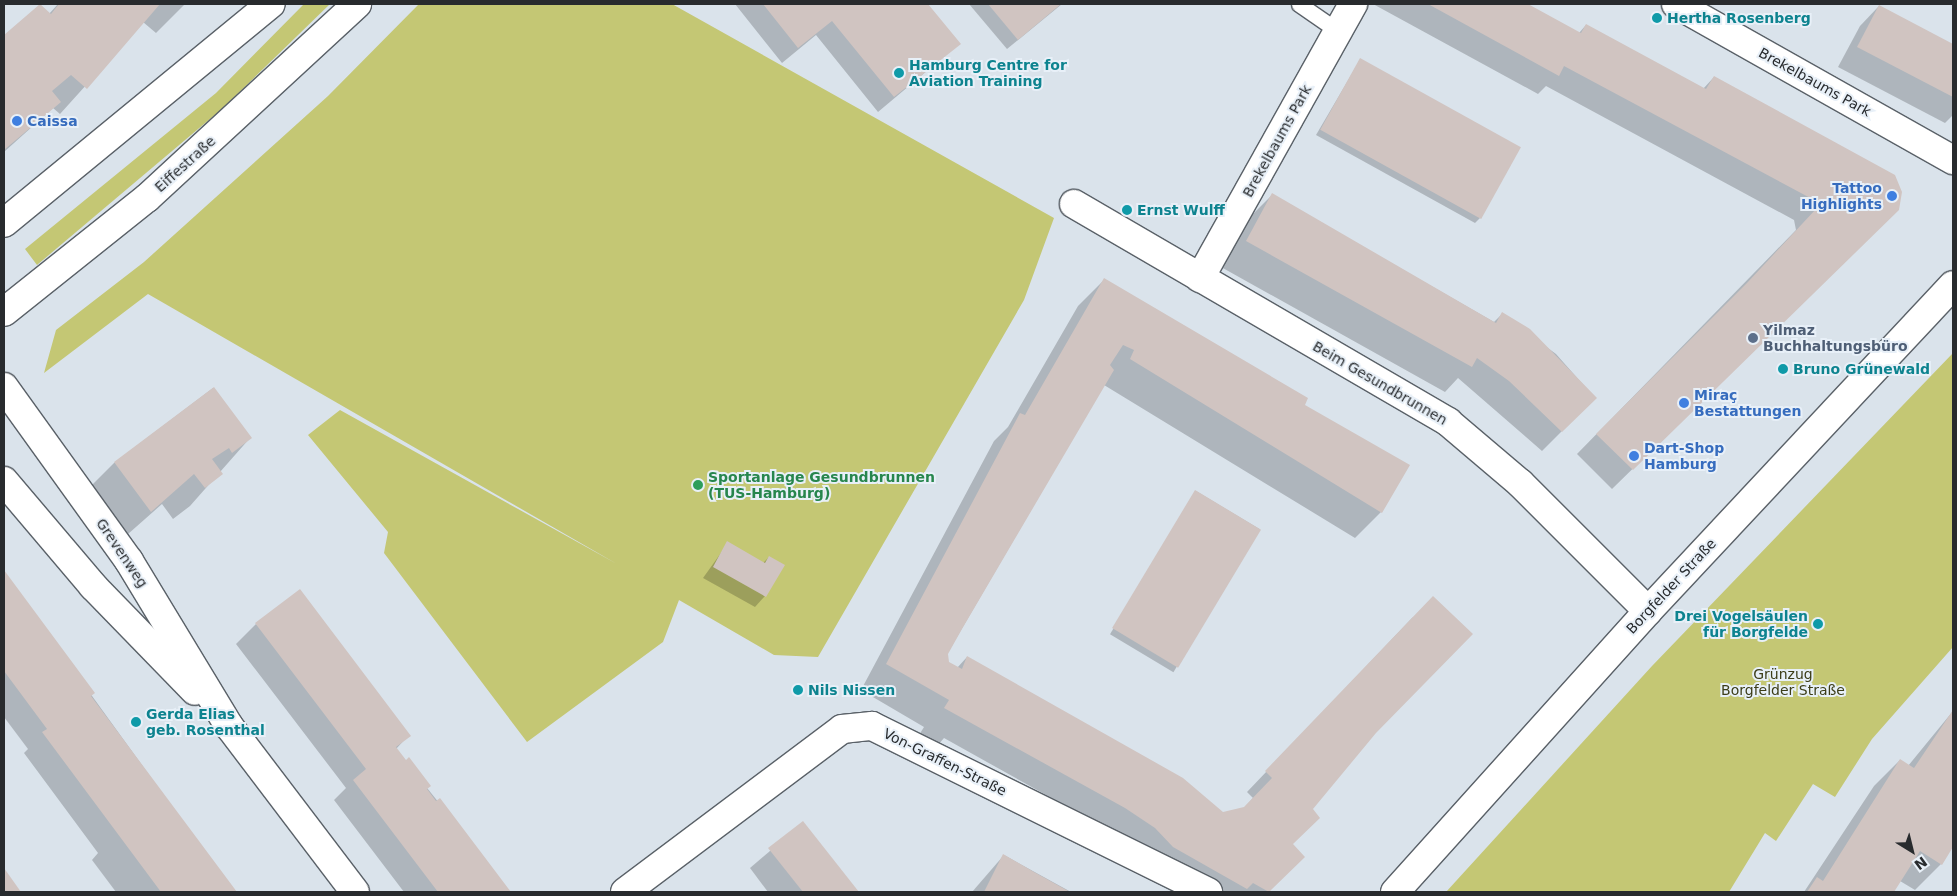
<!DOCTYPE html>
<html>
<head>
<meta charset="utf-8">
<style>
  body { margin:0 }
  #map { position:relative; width:1957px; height:896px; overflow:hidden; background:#dae3eb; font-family:"DejaVu Sans",sans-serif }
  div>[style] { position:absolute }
  .green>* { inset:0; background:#c4c774 }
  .shadow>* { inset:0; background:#0003; transform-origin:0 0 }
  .building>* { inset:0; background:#d0c4c1; transform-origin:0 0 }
  .roads { filter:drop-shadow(1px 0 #5a6168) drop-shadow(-1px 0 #5a6168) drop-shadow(0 1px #5a6168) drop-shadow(0 -1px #5a6168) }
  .lane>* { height:15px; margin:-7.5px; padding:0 7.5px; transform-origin:7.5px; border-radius:7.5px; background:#fff }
  .street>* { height:28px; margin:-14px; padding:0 14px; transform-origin:14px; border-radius:14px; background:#fff }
  .secondary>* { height:28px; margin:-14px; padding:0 14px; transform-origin:14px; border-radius:14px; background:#fff }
  .primary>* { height:28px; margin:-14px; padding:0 14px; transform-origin:14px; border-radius:14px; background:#fff }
  .dots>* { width:14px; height:14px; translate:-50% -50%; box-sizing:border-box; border:2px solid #e8f0f8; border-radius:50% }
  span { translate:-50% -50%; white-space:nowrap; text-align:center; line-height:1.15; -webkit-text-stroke:4px #e8f0f8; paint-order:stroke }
  .culture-label { font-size:14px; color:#0d838f; font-weight:700 }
  .left { translate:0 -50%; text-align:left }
  .right { translate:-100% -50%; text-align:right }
  .street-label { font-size:14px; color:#282b2e }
  .shop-label { font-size:14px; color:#366cbe; font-weight:700 }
  .service-label { font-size:14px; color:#4e5e75; font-weight:700 }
  .leisure-label { font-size:14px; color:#27864d; font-weight:700 }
  .park-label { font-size:14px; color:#3c3d18 }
  .frame { position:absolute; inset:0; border:5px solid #282b2e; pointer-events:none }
  .north { position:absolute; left:1887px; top:826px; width:50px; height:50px; -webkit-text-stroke:4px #e8f0f8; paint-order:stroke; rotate:144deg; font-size:14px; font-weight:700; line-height:20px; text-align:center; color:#282b2e }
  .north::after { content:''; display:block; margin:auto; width:18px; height:22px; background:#282b2e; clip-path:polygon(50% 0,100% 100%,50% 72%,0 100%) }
</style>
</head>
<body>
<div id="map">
  <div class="green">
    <div style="clip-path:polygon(304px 4px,330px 4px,223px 108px,37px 265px,25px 249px,216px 93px)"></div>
    <div style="clip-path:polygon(419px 4px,672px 4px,1054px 218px,1024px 300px,818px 657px,774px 655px,679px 600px,663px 642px,527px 742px,384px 553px,388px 532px,308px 435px,340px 410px,617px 564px,148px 294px,44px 373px,56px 330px,144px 262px,328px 96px)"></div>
    <div style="clip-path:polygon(1953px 353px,1953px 647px,1872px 739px,1835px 797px,1813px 784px,1776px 841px,1765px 833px,1729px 892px,1446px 892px,1652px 666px)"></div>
  </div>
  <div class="shadow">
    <div style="clip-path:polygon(58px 4px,185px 4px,156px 33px,143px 22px,60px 114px,53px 108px,4px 152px,4px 37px,40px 5px,49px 14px)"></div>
    <div style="clip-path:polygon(735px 4px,927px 4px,959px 44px,878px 112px,816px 35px,782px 63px)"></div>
    <div style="clip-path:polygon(969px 4px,1062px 4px,1007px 49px)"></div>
    <div style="clip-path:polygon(1373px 4px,1526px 4px,1579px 33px,1586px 25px,1703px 89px,1714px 77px,1877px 230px,1612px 489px,1577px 454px,1796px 230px,1794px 220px,1546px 86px,1538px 94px)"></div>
    <div style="clip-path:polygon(1879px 6px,1953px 45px,1953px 115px,1945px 123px,1838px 67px,1860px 26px)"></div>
    <div style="clip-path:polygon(1360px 60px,1480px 218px,1475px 223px,1316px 135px)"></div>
    <div style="clip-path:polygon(1272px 195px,1494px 322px,1502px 314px,1556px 354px,1595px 398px,1542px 451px,1458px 378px,1445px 392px,1221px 267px,1246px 221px)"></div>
    <div style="clip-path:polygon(1104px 280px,1303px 406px,1381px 512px,1355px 538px,1104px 385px,947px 654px,948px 662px,957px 668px,967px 657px,1223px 813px,1244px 808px,1253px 798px,1247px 792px,1413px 617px,1375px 732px,1311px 809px,1292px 844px,1303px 857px,1268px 892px,1199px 892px,1105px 828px,944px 738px,938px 745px,919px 735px,924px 727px,861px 690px,994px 441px,1008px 427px,1078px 306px)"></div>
    <div style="clip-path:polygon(213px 388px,250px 438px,190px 506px,173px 519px,162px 504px,119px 542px,83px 494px,114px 463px)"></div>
    <div style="left:1196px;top:491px;width:74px;height:167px;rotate:31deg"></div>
    <div style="clip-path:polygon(728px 543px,763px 563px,769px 557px,765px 596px,755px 607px,703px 578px)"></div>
    <div style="clip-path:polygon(4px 574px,165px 797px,235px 892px,116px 892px,92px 860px,98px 853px,24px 753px,28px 749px,4px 717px)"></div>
    <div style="clip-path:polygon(256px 624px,409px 735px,396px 749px,510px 892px,404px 892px,334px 800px,346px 788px,236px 644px)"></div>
    <div style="clip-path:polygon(1953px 711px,1953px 845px,1941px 864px,1915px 890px,1900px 881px,1893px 892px,1804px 892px,1874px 786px,1900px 760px,1908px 766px)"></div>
    <div style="clip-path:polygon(803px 823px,857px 892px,768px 892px,750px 868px)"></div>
    <div style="clip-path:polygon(1004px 855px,1071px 892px,972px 892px)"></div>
  </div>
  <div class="building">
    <div style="clip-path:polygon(40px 4px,51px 14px,59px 4px,160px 4px,87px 89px,71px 75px,52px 91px,61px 102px,4px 150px,4px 35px)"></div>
    <div style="clip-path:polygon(763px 4px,928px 4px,961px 44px,894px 97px,832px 21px,798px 48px)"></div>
    <div style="clip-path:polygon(988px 4px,1061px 4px,1018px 40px)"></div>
    <div style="clip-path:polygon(1428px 4px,1528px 4px,1581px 33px,1586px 24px,1706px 89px,1714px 76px,1895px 175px,1902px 192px,1899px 210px,1633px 470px,1596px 434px,1747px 283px,1816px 209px,1814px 200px,1564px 66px,1559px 76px)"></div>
    <div style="clip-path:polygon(1879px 5px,1953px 44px,1953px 97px,1857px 47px)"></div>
    <div style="left:1360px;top:58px;width:184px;height:82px;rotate:29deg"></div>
    <div style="clip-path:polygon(1272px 193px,1496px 323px,1502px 312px,1530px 329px,1597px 398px,1562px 432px,1509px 381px,1477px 358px,1472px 367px,1246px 241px)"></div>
    <div style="clip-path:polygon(1104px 278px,1308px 398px,1305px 405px,1410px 465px,1382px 513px,1130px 359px,1134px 350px,1123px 345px,1110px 365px,1114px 370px,962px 629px,948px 654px,949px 662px,962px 669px,967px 656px,1183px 778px,1223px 812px,1244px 807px,1272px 778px,1265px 771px,1433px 596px,1473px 634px,1376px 733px,1313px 809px,1320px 818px,1293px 844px,1305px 857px,1269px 892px,1253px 883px,1247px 889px,1173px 847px,1155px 828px,1125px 808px,944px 708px,949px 700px,886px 664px,1020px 413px,1025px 415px)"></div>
    <div style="clip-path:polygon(214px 387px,252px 438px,232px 453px,229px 448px,212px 459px,223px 474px,205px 488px,194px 474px,151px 512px,114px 462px)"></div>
    <div style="left:1195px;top:490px;width:77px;height:161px;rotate:31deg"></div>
    <div style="clip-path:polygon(727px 541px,765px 563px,769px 556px,785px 565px,766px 597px,713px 567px)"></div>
    <div style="clip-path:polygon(4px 570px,95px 693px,91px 696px,237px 892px,161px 892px,42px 732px,47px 729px,4px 671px)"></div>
    <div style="clip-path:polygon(300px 589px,411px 736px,396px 747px,406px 760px,409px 757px,431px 786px,427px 789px,436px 801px,440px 798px,511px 892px,438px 892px,353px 780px,366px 769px,255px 623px)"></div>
    <div style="clip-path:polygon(1953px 710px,1953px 847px,1942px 865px,1920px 851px,1894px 892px,1807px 892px,1817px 877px,1823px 881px,1900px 759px,1914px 768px)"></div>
    <div style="clip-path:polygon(803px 821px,859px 892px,803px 892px,768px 848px)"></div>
    <div style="clip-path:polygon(1003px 854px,1034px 872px,1070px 892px,984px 892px)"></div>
    <div style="clip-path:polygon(4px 868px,21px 892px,4px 892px)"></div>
  </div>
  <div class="roads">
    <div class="lane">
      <div style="left:1299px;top:4px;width:47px;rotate:34.7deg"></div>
    </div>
    <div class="street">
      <div style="left:1676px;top:4px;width:318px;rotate:29.4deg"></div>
      <div style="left:1074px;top:204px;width:433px;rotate:30.2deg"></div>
      <div style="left:1448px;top:422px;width:94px;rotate:40.3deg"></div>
      <div style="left:1520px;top:483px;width:181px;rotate:45deg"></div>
      <div style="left:1200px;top:278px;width:314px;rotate:-60.8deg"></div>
      <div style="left:625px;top:892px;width:271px;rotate:-36.9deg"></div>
      <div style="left:842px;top:729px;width:30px;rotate:-6deg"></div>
      <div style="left:872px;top:726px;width:375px;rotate:26.3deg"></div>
    </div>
    <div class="secondary">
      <div style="left:1395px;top:892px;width:378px;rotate:-48deg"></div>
      <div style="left:1648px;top:611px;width:446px;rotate:-46.9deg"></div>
    </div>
    <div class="primary">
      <div style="left:4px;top:223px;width:345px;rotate:-39.4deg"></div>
      <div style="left:4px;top:312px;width:183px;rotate:-38.6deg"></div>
      <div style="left:147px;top:198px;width:286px;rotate:-42.7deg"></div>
      <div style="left:4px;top:387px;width:214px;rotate:54.3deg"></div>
      <div style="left:129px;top:561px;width:193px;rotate:58.8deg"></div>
      <div style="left:229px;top:726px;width:208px;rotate:52.8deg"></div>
      <div style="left:4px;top:481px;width:138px;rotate:49.7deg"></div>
      <div style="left:93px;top:586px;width:146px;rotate:45.8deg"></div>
    </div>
  </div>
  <div class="dots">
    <div style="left:1657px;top:18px;background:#0f9aa8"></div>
    <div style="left:899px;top:73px;background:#0f9aa8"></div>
    <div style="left:17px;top:121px;background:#3f7fe0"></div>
    <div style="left:1892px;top:196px;background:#3f7fe0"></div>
    <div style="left:1127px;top:210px;background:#0f9aa8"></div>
    <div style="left:1753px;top:338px;background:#5c6f8a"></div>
    <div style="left:1783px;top:369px;background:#0f9aa8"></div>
    <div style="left:1684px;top:403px;background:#3f7fe0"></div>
    <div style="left:1634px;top:456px;background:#3f7fe0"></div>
    <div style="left:698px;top:485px;background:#2e9e5b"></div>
    <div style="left:1818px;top:624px;background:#0f9aa8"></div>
    <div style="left:798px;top:690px;background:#0f9aa8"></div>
    <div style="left:136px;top:722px;background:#0f9aa8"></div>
  </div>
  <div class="culture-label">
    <span class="left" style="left:1667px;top:18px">Hertha Rosenberg</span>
    <span class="left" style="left:909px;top:73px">Hamburg Centre for<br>Aviation Training</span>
    <span class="left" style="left:1137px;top:210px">Ernst Wulff</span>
    <span class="left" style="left:1793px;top:369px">Bruno Grünewald</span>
    <span class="right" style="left:1808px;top:624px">Drei Vogelsäulen<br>für Borgfelde</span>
    <span class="left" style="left:808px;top:690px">Nils Nissen</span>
    <span class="left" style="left:146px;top:722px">Gerda Elias<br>geb. Rosenthal</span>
  </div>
  <div class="street-label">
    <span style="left:1815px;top:82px;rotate:29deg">Brekelbaums Park</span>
    <span style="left:1277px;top:141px;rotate:-61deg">Brekelbaums Park</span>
    <span style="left:185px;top:164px;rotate:-42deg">Eiffestraße</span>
    <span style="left:1380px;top:383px;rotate:30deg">Beim Gesundbrunnen</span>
    <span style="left:122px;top:553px;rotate:56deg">Grevenweg</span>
    <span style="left:1671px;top:586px;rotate:-47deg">Borgfelder Straße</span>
    <span style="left:945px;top:762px;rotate:26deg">Von-Graffen-Straße</span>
  </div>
  <div class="shop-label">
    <span class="left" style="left:27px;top:121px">Caissa</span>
    <span class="right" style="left:1882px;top:196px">Tattoo<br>Highlights</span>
    <span class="left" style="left:1694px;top:403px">Miraç<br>Bestattungen</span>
    <span class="left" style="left:1644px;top:456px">Dart-Shop<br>Hamburg</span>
  </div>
  <div class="service-label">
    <span class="left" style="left:1763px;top:338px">Yilmaz<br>Buchhaltungsbüro</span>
  </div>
  <div class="leisure-label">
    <span class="left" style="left:708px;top:485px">Sportanlage Gesundbrunnen<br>(TUS-Hamburg)</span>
  </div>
  <div class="park-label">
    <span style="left:1783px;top:682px">Grünzug<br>Borgfelder Straße</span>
  </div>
  <div class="frame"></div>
  <div class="north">N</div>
</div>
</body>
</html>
